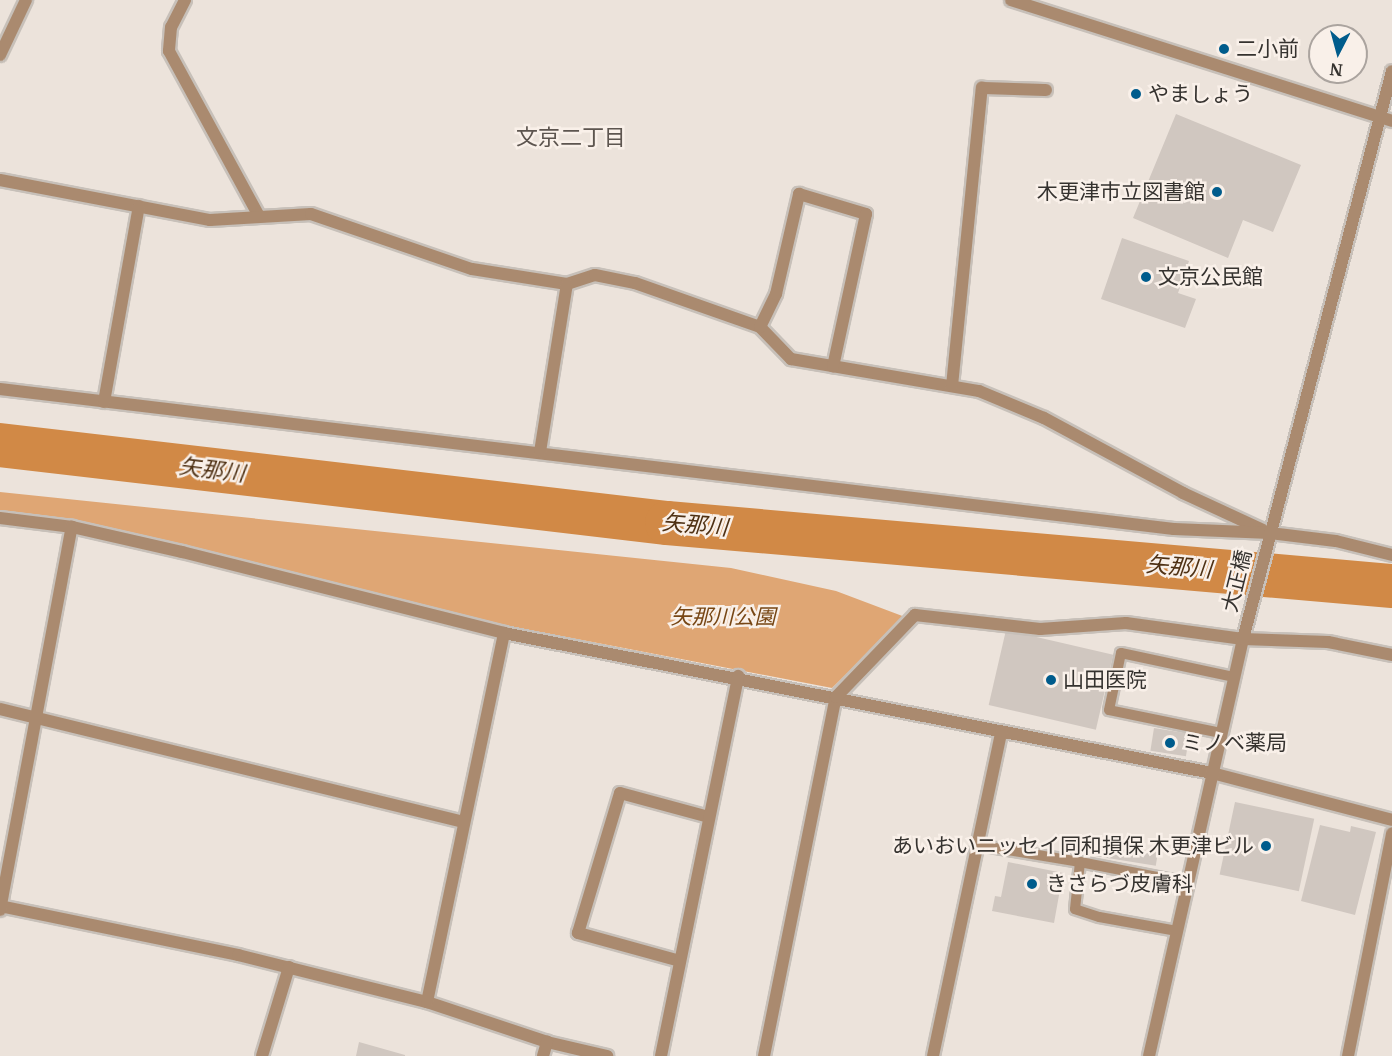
<!DOCTYPE html>
<html>
<head>
<meta charset="utf-8">
<style>
  body { margin:0 }
  #map { position:relative; width:1392px; height:1056px; overflow:hidden; background:#ece3db; font-family:Merriweather,"Noto Sans JP",serif }
  div>[style] { position:absolute }
  .green>* { inset:0; background:#dfa674 }
  .river>* { height:44px; margin:-22px; padding:0 22px; transform-origin:22px; border-radius:22px; background:#d18946 }
  .building>* { inset:0; background:#d0c7c0; transform-origin:0 0 }
  .roads { filter:drop-shadow(2px 0 #c7c0b9) drop-shadow(-2px 0 #c7c0b9) drop-shadow(0 2px #c7c0b9) drop-shadow(0 -2px #c7c0b9) }
  .service>* { height:10px; margin:-5px; padding:0 5px; transform-origin:5px; border-radius:5px; background:#aa8a6f }
  .minor>* { height:12px; margin:-6px; padding:0 6px; transform-origin:6px; border-radius:6px; background:#aa8a6f }
  .tertiary>* { height:12px; margin:-6px; padding:0 6px; transform-origin:6px; border-radius:6px; background:#aa8a6f }
  .dots>* { width:16px; height:16px; translate:-50% -50%; box-sizing:border-box; border:3px solid #f9f0e9; border-radius:50% }
  span { translate:-50% -50%; white-space:nowrap; text-align:center; line-height:1.15; -webkit-text-stroke:5px #f9f0e9; paint-order:stroke }
  .poi-label { font-size:21px; color:#35322f }
  .left { translate:0 -50%; text-align:left }
  .right { translate:-100% -50%; text-align:right }
  .street-label { font-size:21px; color:#35322f }
  .park-label { font-size:21px; color:#774614; font-style:italic }
  .neighbourhood-label { font-size:22px; color:#5d554f }
  .water-label { font-size:22px; color:#4f3114; font-style:italic }
  .north { position:absolute; left:1308px; top:24px; width:60px; height:60px; box-sizing:border-box; background:#f9f0e9; border:2px solid #aba49f; border-radius:50%; rotate:186deg; font-size:16px; font-weight:700; line-height:24px; text-align:center; color:#35322f }
  .north::after { content:''; display:block; margin:auto; width:21px; height:27px; background:#005c8c; clip-path:polygon(50% 0,100% 100%,50% 72%,0 100%) }
</style>
</head>
<body>
<div id="map">
  <div class="green">
    <div style="clip-path:polygon(0 492px,731px 568px,836px 591px,905px 617px,832px 688px,504px 625px,72px 520px,0 514px)"></div>
  </div>
  <div class="river">
    <div style="left:0;top:445px;width:672px;rotate:6.67deg"></div>
    <div style="left:667px;top:523px;width:728px;rotate:4.97deg"></div>
  </div>
  <div class="building">
    <div style="clip-path:polygon(1176px 114px,1301px 165px,1273px 232px,1243px 220px,1228px 258px,1133px 218px)"></div>
    <div style="clip-path:polygon(1122px 238px,1189px 261px,1178px 293px,1196px 299px,1185px 328px,1101px 299px)"></div>
    <div style="left:1006px;top:630px;width:110px;height:77px;rotate:13deg"></div>
    <div style="left:1154px;top:728px;width:36px;height:23px;rotate:9deg"></div>
    <div style="left:1235px;top:802px;width:81px;height:74px;rotate:12deg"></div>
    <div style="clip-path:polygon(1320px 825px,1350px 832px,1351px 826px,1376px 832px,1355px 915px,1301px 901px)"></div>
    <div style="left:1077px;top:839px;width:82px;height:14px;rotate:9deg"></div>
    <div style="clip-path:polygon(1008px 862px,1063px 873px,1054px 923px,992px 911px,995px 896px,1001px 897px)"></div>
    <div style="clip-path:polygon(359px 1042px,405px 1055px,405px 1056px,356px 1056px)"></div>
  </div>
  <div class="roads">
    <div class="service">
      <div style="left:1221px;top:733px;width:114px;rotate:-168.4deg"></div>
      <div style="left:1109px;top:710px;width:58px;rotate:-78.1deg"></div>
      <div style="left:1121px;top:653px;width:116px;rotate:12deg"></div>
      <div style="left:977px;top:845px;width:104px;rotate:9.4deg"></div>
      <div style="left:1177px;top:931px;width:79px;rotate:-169.8deg"></div>
      <div style="left:1099px;top:917px;width:25px;rotate:-162deg"></div>
      <div style="left:1075px;top:909px;width:47px;rotate:-83.9deg"></div>
      <div style="left:1080px;top:862px;width:110px;rotate:11deg"></div>
    </div>
    <div class="minor">
      <div style="left:185px;top:0;width:30px;rotate:117deg"></div>
      <div style="left:171px;top:27px;width:24px;rotate:95deg"></div>
      <div style="left:169px;top:51px;width:186px;rotate:61.4deg"></div>
      <div style="left:1011px;top:0;width:400px;rotate:17.6deg"></div>
      <div style="left:0;top:55px;width:61px;rotate:-64.7deg"></div>
      <div style="left:0;top:180px;width:214px;rotate:10.8deg"></div>
      <div style="left:210px;top:220px;width:101px;rotate:-3.4deg"></div>
      <div style="left:311px;top:214px;width:170px;rotate:18.9deg"></div>
      <div style="left:472px;top:269px;width:96px;rotate:9deg"></div>
      <div style="left:567px;top:284px;width:29px;rotate:-18deg"></div>
      <div style="left:595px;top:275px;width:41px;rotate:11.3deg"></div>
      <div style="left:635px;top:283px;width:133px;rotate:19.4deg"></div>
      <div style="left:760px;top:327px;width:45px;rotate:45.9deg"></div>
      <div style="left:791px;top:359px;width:191px;rotate:9.7deg"></div>
      <div style="left:979px;top:391px;width:70px;rotate:22.6deg"></div>
      <div style="left:1044px;top:418px;width:158px;rotate:28.3deg"></div>
      <div style="left:1183px;top:493px;width:88px;rotate:24.8deg"></div>
      <div style="left:760px;top:327px;width:37px;rotate:-64deg"></div>
      <div style="left:776px;top:294px;width:103px;rotate:-77deg"></div>
      <div style="left:799px;top:194px;width:70px;rotate:16.6deg"></div>
      <div style="left:866px;top:214px;width:156px;rotate:102.2deg"></div>
      <div style="left:952px;top:386px;width:300px;rotate:-84.3deg"></div>
      <div style="left:982px;top:88px;width:64px;rotate:1.8deg"></div>
      <div style="left:0;top:389px;width:1182px;rotate:6.8deg"></div>
      <div style="left:1174px;top:529px;width:96px;rotate:2.4deg"></div>
      <div style="left:1270px;top:533px;width:66px;rotate:6.9deg"></div>
      <div style="left:1336px;top:541px;width:58px;rotate:14deg"></div>
      <div style="left:104px;top:402px;width:199px;rotate:-79.9deg"></div>
      <div style="left:540px;top:452px;width:170px;rotate:-80.9deg"></div>
      <div style="left:0;top:518px;width:73px;rotate:7.1deg"></div>
      <div style="left:72px;top:527px;width:113px;rotate:12.8deg"></div>
      <div style="left:182px;top:552px;width:332px;rotate:14.1deg"></div>
      <div style="left:504px;top:633px;width:722px;rotate:11.19deg"></div>
      <div style="left:1212px;top:773px;width:186px;rotate:14.6deg"></div>
      <div style="left:0;top:709px;width:477px;rotate:13.7deg"></div>
      <div style="left:0;top:906px;width:243px;rotate:11.6deg"></div>
      <div style="left:238px;top:955px;width:195px;rotate:14deg"></div>
      <div style="left:427px;top:1002px;width:126px;rotate:18.4deg"></div>
      <div style="left:547px;top:1042px;width:62px;rotate:13.1deg"></div>
      <div style="left:0;top:910px;width:390px;rotate:-79.4deg"></div>
      <div style="left:680px;top:961px;width:106px;rotate:-164.6deg"></div>
      <div style="left:578px;top:933px;width:146px;rotate:-73.3deg"></div>
      <div style="left:620px;top:793px;width:92px;rotate:15.1deg"></div>
      <div style="left:427px;top:1002px;width:377px;rotate:-78.2deg"></div>
      <div style="left:262px;top:1056px;width:93px;rotate:-73.1deg"></div>
      <div style="left:543px;top:1056px;width:15px;rotate:-74deg"></div>
      <div style="left:661px;top:1056px;width:388px;rotate:-78.5deg"></div>
      <div style="left:764px;top:1056px;width:366px;rotate:-78.7deg"></div>
      <div style="left:836px;top:697px;width:114px;rotate:-46.1deg"></div>
      <div style="left:915px;top:615px;width:126px;rotate:6.4deg"></div>
      <div style="left:1040px;top:629px;width:86px;rotate:-4deg"></div>
      <div style="left:1126px;top:623px;width:118px;rotate:7.8deg"></div>
      <div style="left:1243px;top:639px;width:85px;rotate:2deg"></div>
      <div style="left:1328px;top:642px;width:65px;rotate:11.5deg"></div>
      <div style="left:933px;top:1056px;width:331px;rotate:-78.1deg"></div>
      <div style="left:1348px;top:1056px;width:227px;rotate:-78.8deg"></div>
    </div>
    <div class="tertiary">
      <div style="left:1149px;top:1056px;width:427px;rotate:-77.3deg"></div>
      <div style="left:1243px;top:639px;width:587px;rotate:-75.3deg"></div>
    </div>
  </div>
  <div class="dots">
    <div style="left:1224px;top:49px;background:#005c8c"></div>
    <div style="left:1136px;top:94px;background:#005c8c"></div>
    <div style="left:1217px;top:192px;background:#005c8c"></div>
    <div style="left:1146px;top:277px;background:#005c8c"></div>
    <div style="left:1051px;top:680px;background:#005c8c"></div>
    <div style="left:1170px;top:743px;background:#005c8c"></div>
    <div style="left:1266px;top:846px;background:#005c8c"></div>
    <div style="left:1032px;top:884px;background:#005c8c"></div>
  </div>
  <div class="poi-label">
    <span class="left" style="left:1236px;top:49px">二小前</span>
    <span class="left" style="left:1148px;top:94px">やましょう</span>
    <span class="right" style="left:1205px;top:192px">木更津市立図書館</span>
    <span class="left" style="left:1158px;top:277px">文京公民館</span>
    <span class="left" style="left:1063px;top:680px">山田医院</span>
    <span class="left" style="left:1182px;top:743px">ミノベ薬局</span>
    <span class="right" style="left:1254px;top:846px">あいおいニッセイ同和損保 木更津ビル</span>
    <span class="left" style="left:1046px;top:884px">きさらづ皮膚科</span>
  </div>
  <div class="street-label">
    <span style="left:1237px;top:581px;rotate:-76deg">大正橋</span>
  </div>
  <div class="park-label">
    <span style="left:723px;top:617px">矢那川公園</span>
  </div>
  <div class="neighbourhood-label">
    <span style="left:571px;top:138px">文京二丁目</span>
  </div>
  <div class="water-label">
    <span style="left:212px;top:470px;rotate:7deg">矢那川</span>
    <span style="left:695px;top:525px;rotate:5deg">矢那川</span>
    <span style="left:1179px;top:567px;rotate:5deg">矢那川</span>
  </div>
  <div class="north">N</div>
</div>
</body>
</html>
